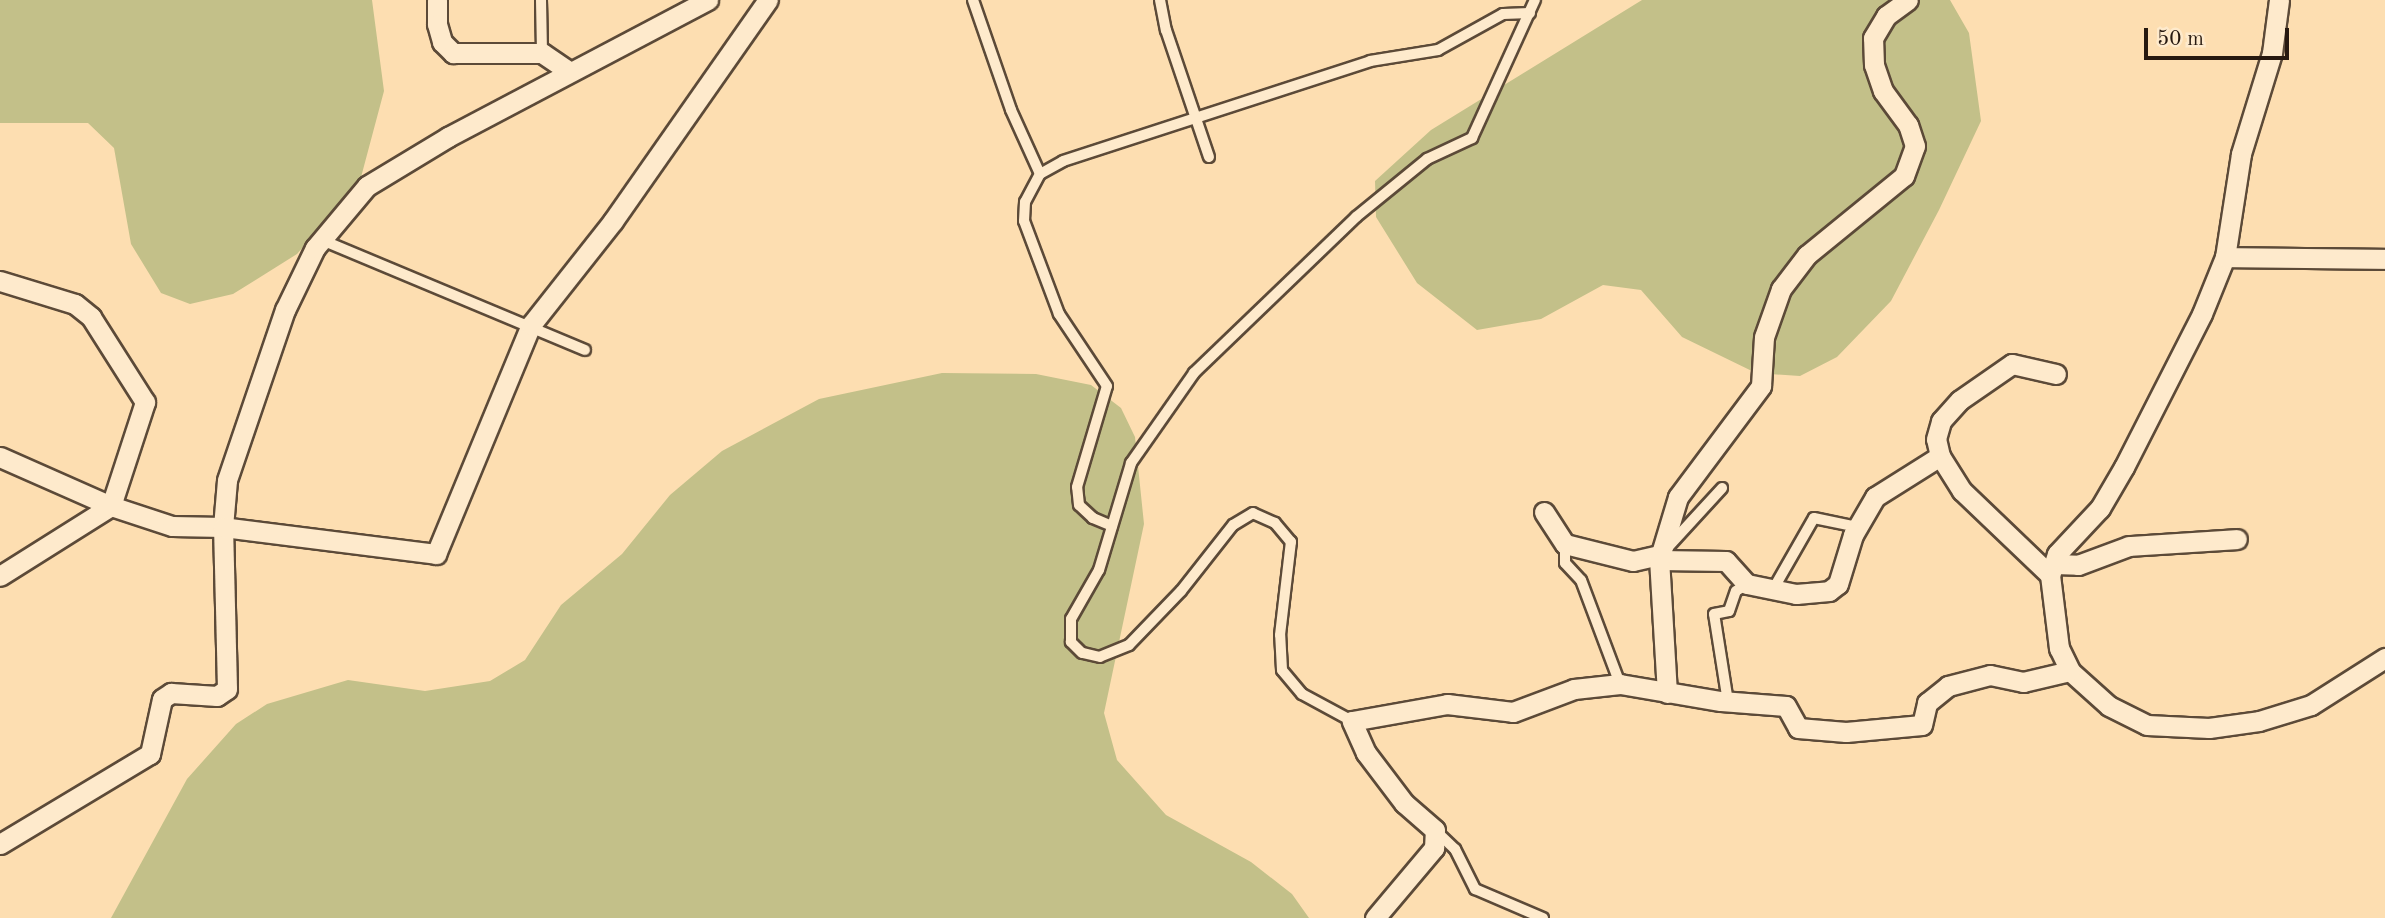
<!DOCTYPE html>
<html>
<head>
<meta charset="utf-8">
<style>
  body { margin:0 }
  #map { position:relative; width:2385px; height:918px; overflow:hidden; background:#fddeb1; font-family:"Old Standard TT",serif }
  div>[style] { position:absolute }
  .green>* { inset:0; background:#c3c089 }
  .roads { filter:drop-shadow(2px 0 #5c4a38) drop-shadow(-2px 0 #5c4a38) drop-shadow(0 2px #5c4a38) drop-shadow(0 -2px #5c4a38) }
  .service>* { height:10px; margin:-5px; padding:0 5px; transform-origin:5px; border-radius:5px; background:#feeacc }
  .minor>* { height:19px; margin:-9.5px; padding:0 9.5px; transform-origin:9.5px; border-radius:9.5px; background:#feeacc }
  span { translate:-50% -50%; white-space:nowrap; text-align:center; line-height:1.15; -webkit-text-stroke:5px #feeacc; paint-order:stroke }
  .scale { position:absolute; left:2144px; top:28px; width:145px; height:32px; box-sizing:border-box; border:4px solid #271910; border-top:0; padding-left:9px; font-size:21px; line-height:24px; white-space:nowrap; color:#271910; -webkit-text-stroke:5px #feeacc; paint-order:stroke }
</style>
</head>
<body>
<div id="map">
  <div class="green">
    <div style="clip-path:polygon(0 0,372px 0,384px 91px,360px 181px,297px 254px,233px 294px,190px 304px,161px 293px,131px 244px,114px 148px,88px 123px,0 123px)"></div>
    <div style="clip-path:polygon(1642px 0,1950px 0,1969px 33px,1981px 121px,1939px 210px,1891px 301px,1837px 357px,1800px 376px,1756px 373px,1682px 337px,1641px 290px,1603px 285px,1541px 319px,1477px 330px,1417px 283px,1376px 217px,1375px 181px,1431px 130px)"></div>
    <div style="clip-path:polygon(942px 373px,1036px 374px,1091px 385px,1121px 408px,1135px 437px,1144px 524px,1104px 713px,1117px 760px,1166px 815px,1251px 862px,1292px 894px,1309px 918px,111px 918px,187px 779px,236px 724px,267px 704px,348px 680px,425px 691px,490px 681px,525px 660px,561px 605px,622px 554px,670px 495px,722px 451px,819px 399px)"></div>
  </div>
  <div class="roads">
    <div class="service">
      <div style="left:541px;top:0;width:53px;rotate:88.9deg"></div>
      <div style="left:973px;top:0;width:116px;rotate:70.9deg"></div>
      <div style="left:1011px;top:110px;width:70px;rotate:65.6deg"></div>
      <div style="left:1160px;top:0;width:31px;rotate:79deg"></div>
      <div style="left:1166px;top:30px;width:134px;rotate:71.3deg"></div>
      <div style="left:322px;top:240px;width:285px;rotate:22.7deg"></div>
      <div style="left:1112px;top:526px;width:21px;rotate:-157deg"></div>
      <div style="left:1093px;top:518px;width:19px;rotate:-137deg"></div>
      <div style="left:1079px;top:505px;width:18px;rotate:-96deg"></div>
      <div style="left:1077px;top:487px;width:105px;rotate:-73.5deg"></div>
      <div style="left:1107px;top:386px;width:87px;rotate:-123.7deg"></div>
      <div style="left:1059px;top:314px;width:99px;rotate:-110.6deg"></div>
      <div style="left:1024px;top:221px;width:19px;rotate:-87deg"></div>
      <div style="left:1025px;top:202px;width:32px;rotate:-62deg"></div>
      <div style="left:1040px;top:174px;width:26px;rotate:-29deg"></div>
      <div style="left:1063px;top:161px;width:323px;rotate:-18deg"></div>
      <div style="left:1370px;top:61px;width:69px;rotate:-9.2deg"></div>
      <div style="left:1438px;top:50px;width:74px;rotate:-29deg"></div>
      <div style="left:1503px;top:14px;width:27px;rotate:-2deg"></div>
      <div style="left:1565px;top:544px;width:19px;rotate:90deg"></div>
      <div style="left:1565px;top:563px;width:23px;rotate:47deg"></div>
      <div style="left:1581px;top:580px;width:111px;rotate:69.4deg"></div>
      <div style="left:1668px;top:547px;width:80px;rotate:-47.5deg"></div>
      <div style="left:1775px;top:586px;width:78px;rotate:-60.2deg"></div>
      <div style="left:1814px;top:518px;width:45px;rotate:11.6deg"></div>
      <div style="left:1728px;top:702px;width:89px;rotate:-99deg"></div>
      <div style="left:1714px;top:614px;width:15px;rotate:-11deg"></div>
      <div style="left:1729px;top:611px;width:21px;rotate:-71deg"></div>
      <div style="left:1736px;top:591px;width:13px;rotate:-32deg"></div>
      <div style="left:1352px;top:721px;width:57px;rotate:-151.6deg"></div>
      <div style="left:1302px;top:694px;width:31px;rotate:-130deg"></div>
      <div style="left:1282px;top:670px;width:35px;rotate:-93deg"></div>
      <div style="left:1280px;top:635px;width:94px;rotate:-83.3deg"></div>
      <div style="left:1291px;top:542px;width:25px;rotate:-130deg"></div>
      <div style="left:1275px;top:523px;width:24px;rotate:-156deg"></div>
      <div style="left:1253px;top:513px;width:23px;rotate:149deg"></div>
      <div style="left:1233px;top:525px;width:84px;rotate:128.2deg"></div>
      <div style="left:1181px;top:591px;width:75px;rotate:133.9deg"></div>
      <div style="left:1129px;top:645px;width:31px;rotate:158deg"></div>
      <div style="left:1100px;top:657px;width:18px;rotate:-167deg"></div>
      <div style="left:1082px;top:653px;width:16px;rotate:-135deg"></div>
      <div style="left:1071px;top:642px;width:23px;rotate:-90deg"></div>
      <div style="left:1071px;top:619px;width:56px;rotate:-60.3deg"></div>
      <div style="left:1099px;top:570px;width:112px;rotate:-73.3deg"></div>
      <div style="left:1131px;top:463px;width:110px;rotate:-55deg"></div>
      <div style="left:1194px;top:373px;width:225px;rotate:-43.9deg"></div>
      <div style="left:1356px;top:217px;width:92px;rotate:-39.2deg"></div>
      <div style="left:1427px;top:159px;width:50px;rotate:-25deg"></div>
      <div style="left:1472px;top:138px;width:152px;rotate:-65.5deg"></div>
      <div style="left:1435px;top:830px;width:28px;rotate:44deg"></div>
      <div style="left:1455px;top:849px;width:45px;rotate:63.4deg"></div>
      <div style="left:1475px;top:889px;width:74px;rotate:23.1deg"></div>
    </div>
    <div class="minor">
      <div style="left:437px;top:0;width:24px;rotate:90deg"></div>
      <div style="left:437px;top:24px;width:19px;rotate:74deg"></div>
      <div style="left:442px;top:42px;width:16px;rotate:45deg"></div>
      <div style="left:453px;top:53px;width:89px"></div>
      <div style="left:542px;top:53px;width:34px;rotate:34deg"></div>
      <div style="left:2279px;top:0;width:53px;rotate:97.5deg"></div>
      <div style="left:2272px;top:53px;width:106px;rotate:107.1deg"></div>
      <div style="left:2241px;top:154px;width:104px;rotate:98.8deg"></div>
      <div style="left:2225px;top:257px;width:61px;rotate:112deg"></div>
      <div style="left:2202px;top:314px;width:172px;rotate:117deg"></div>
      <div style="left:2124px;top:467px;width:48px;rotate:120.3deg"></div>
      <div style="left:2100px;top:508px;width:63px;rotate:133.1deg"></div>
      <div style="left:2057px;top:554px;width:22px;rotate:108deg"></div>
      <div style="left:2050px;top:575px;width:74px;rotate:83deg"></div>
      <div style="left:2059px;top:648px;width:25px;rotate:64deg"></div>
      <div style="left:2070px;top:671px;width:52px;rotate:41.9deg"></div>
      <div style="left:2109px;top:706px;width:42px;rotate:26.6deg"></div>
      <div style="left:2147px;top:725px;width:62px;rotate:2.8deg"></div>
      <div style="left:2209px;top:728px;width:50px;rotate:-8deg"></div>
      <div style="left:2259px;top:721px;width:54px;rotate:-17.1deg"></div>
      <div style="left:2311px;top:705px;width:88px;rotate:-32.4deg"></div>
      <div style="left:2225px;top:257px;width:160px;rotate:0.7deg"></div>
      <div style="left:0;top:281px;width:78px;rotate:17deg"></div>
      <div style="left:75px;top:304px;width:21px;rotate:39deg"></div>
      <div style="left:91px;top:317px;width:101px;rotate:57.6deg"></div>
      <div style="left:145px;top:402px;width:109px;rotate:108.1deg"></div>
      <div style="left:111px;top:506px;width:131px;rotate:147.8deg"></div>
      <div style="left:0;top:457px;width:121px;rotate:23.8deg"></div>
      <div style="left:111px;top:506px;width:64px;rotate:18.2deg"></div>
      <div style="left:172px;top:526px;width:51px;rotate:1.1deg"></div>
      <div style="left:223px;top:527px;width:47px;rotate:-85.1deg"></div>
      <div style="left:227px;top:480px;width:180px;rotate:-71.2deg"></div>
      <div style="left:285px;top:310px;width:69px;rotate:-64.2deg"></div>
      <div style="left:315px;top:248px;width:81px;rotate:-50deg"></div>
      <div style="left:367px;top:186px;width:95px;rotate:-31.2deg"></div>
      <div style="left:448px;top:137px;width:294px;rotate:-27.8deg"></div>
      <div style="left:1544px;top:512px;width:38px;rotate:57deg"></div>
      <div style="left:1565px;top:544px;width:70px;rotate:14deg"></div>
      <div style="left:1633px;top:561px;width:28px;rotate:-13deg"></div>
      <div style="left:1659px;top:560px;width:67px;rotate:0.9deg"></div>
      <div style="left:1726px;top:561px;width:31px;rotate:48deg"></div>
      <div style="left:1747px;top:584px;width:50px;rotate:11.5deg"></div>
      <div style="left:1796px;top:594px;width:33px;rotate:-5deg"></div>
      <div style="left:1829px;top:591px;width:11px;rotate:-38deg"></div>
      <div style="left:1838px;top:584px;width:51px;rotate:-73deg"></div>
      <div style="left:1853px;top:535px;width:44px;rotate:-59.9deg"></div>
      <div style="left:1875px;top:497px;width:77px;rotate:-32.2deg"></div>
      <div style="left:2054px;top:564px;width:24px;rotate:2deg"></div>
      <div style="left:2078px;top:565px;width:54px;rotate:-20.4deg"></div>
      <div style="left:2129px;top:546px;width:108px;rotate:-3.7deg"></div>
      <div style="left:2050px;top:575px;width:122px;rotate:-136.3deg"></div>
      <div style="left:1962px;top:491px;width:41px;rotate:-122.2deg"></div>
      <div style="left:1940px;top:456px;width:17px;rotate:-103deg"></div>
      <div style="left:1936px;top:439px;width:19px;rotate:-74deg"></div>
      <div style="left:1941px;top:421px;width:28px;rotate:-48deg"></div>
      <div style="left:1960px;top:400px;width:63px;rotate:-34.7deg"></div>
      <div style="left:2012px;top:364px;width:45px;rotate:12.8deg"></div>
      <div style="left:1667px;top:693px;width:133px;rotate:-93.4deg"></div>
      <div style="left:1659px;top:560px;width:66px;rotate:-73.2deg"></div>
      <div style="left:1678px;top:497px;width:139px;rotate:-53.2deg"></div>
      <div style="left:1761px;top:386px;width:49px;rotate:-86.5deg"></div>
      <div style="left:1764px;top:337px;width:51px;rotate:-70.5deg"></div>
      <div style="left:1781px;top:289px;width:43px;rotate:-52.6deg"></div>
      <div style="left:1807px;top:255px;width:125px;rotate:-39.2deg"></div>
      <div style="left:1904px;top:176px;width:32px;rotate:-70deg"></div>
      <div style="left:1915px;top:146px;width:22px;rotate:-108deg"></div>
      <div style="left:1908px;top:125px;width:42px;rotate:-126.3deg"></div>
      <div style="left:1883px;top:91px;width:28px;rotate:-109deg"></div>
      <div style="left:1874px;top:65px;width:27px;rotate:-92deg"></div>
      <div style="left:1873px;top:38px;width:26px;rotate:-59deg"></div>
      <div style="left:1886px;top:16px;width:27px;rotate:-36deg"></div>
      <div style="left:0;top:844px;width:175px;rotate:-31deg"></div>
      <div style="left:150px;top:754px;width:56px;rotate:-77.7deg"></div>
      <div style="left:162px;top:699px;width:11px;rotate:-34deg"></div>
      <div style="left:171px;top:693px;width:46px;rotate:3.7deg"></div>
      <div style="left:217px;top:696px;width:12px;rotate:-35deg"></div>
      <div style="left:227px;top:689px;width:162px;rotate:-91.4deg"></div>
      <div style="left:223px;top:527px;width:215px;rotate:7.2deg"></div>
      <div style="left:436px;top:554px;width:248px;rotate:-67.5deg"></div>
      <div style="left:531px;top:325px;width:132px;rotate:-51.7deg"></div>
      <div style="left:613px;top:221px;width:270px;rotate:-55deg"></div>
      <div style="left:1375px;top:918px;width:92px;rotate:-49.9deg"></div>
      <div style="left:1434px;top:848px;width:18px;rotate:-87deg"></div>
      <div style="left:1435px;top:830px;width:41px;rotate:-138.9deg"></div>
      <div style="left:1404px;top:803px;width:63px;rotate:-127.2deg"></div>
      <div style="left:1366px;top:753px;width:35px;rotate:-114deg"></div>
      <div style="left:1352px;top:721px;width:97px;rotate:-10.1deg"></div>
      <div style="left:1447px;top:704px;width:66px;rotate:6.9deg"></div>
      <div style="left:1513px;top:712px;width:65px;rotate:-20.7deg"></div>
      <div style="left:1574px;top:689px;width:46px;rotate:-6.2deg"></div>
      <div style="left:1620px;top:684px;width:102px;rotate:9.6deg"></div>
      <div style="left:1721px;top:701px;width:65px;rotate:4.4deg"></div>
      <div style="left:1786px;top:706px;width:25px;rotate:61deg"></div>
      <div style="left:1798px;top:728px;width:48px;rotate:4.8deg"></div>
      <div style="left:1846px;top:732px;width:76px;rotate:-5.3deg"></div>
      <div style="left:1922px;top:725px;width:23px;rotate:-77deg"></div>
      <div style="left:1927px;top:703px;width:27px;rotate:-39deg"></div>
      <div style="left:1948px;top:686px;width:43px;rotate:-14.7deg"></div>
      <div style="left:1990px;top:675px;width:34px;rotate:12deg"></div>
      <div style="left:2023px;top:682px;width:48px;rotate:-13.2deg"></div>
    </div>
  </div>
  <div class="scale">50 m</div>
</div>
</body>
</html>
